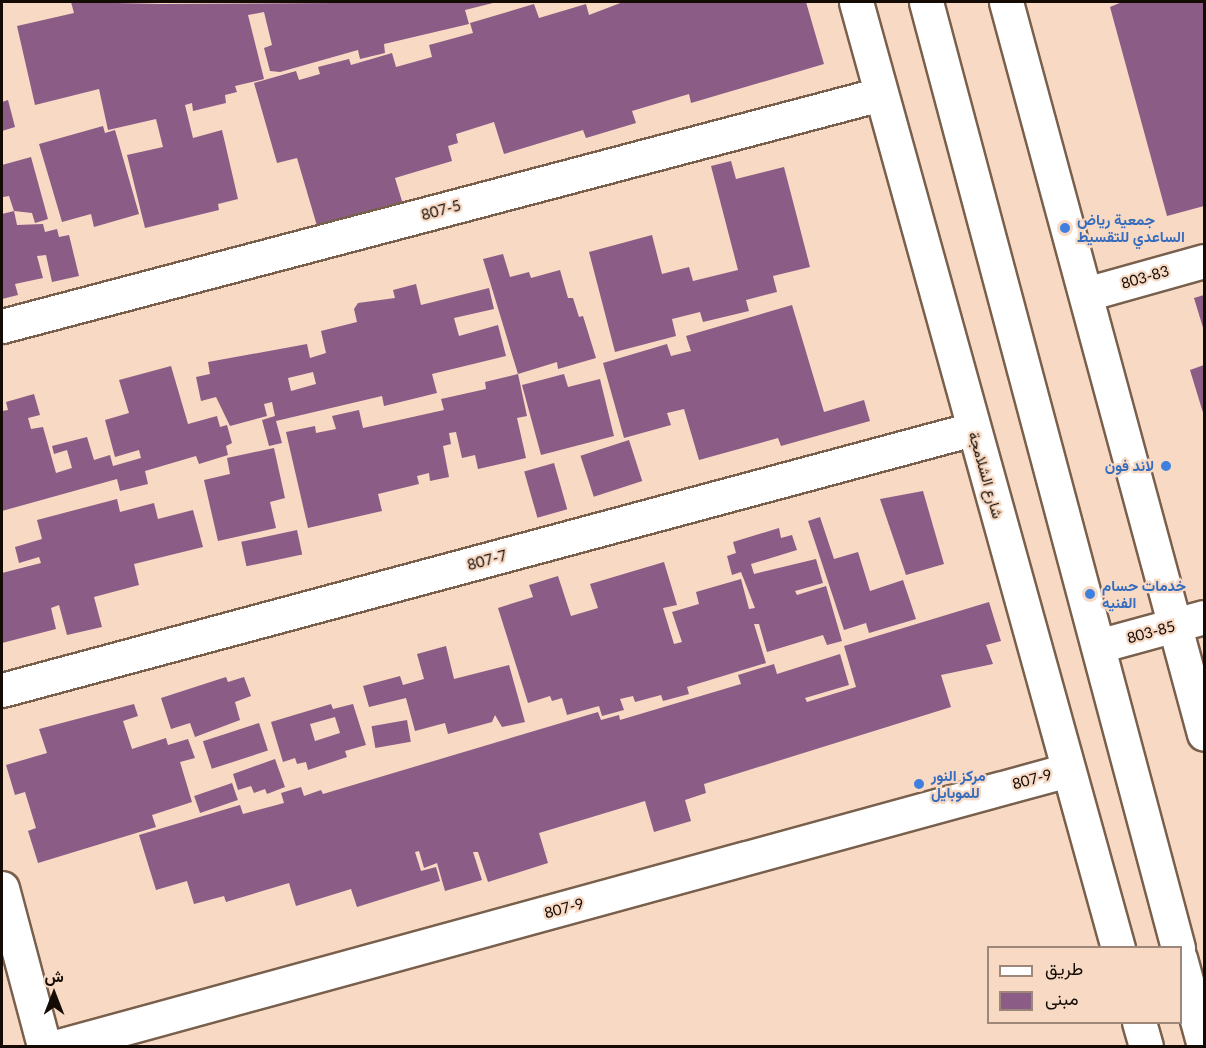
<!DOCTYPE html>
<html>
<head>
<meta charset="utf-8">
<style>
  body { margin:0 }
  #map { position:relative; width:1206px; height:1048px; overflow:hidden; background:#f7d9c4; font-family:Lato,Vazirmatn,sans-serif }
  div>[style] { position:absolute }
  .building>* { inset:0; background:#8b5c86; transform-origin:0 0 }
  .roads { filter:drop-shadow(2px 0 #79604d) drop-shadow(-2px 0 #79604d) drop-shadow(0 2px #79604d) drop-shadow(0 -2px #79604d) }
  .minor>* { height:33px; margin:-16.5px; padding:0 16.5px; transform-origin:16.5px; border-radius:16.5px; background:#fff }
  .tertiary>* { height:33px; margin:-16.5px; padding:0 16.5px; transform-origin:16.5px; border-radius:16.5px; background:#fff }
  .dots>* { width:16px; height:16px; translate:-50% -50%; box-sizing:border-box; border:3px solid #f7d9c4; border-radius:50% }
  span { translate:-50% -50%; white-space:nowrap; text-align:center; line-height:1.15; -webkit-text-stroke:4.5px #f7d9c4; paint-order:stroke }
  .street-label { font-size:15px; color:#140b05 }
  .shop-label { font-size:15px; color:#366cbe; font-weight:700 }
  .left { translate:0 -50%; text-align:left }
  .right { translate:-100% -50%; text-align:right }
  .frame { position:absolute; inset:0; border:3px solid #140b05; pointer-events:none }
  .legend { position:absolute; left:987px; top:946px; width:195px; height:78px; box-sizing:border-box; background:#f7d9c4; border:2px solid #9c8778; margin:0; padding:8px 10px; list-style:none; font-size:18px; color:#140b05 }
  .legend li { display:flex; align-items:center; gap:12px; height:30px }
  .legend b { width:30px; border:2px solid #9c8778 }
  .north { position:absolute; left:24px; top:964px; width:60px; height:60px; -webkit-text-stroke:4px #f7d9c4; paint-order:stroke; rotate:0deg; font-size:16px; font-weight:700; line-height:24px; text-align:center; color:#140b05 }
  .north::after { content:''; display:block; margin:auto; width:21px; height:27px; background:#140b05; clip-path:polygon(50% 0,100% 100%,50% 72%,0 100%) }
</style>
</head>
<body>
<div id="map">
  <div class="building">
    <div style="clip-path:polygon(71px 2px,161px 4px,497px 2px,465px 10px,469px 24px,384px 44px,385px 53px,360px 59px,358px 50px,280px 72px,270px 71px,264px 48px,272px 45px,264px 12px,248px 15px,264px 79px,235px 86px,237px 92px,225px 95px,226px 103px,193px 111px,192px 103px,185px 105px,193px 138px,222px 130px,238px 199px,218px 204px,219px 210px,145px 228px,127px 155px,163px 147px,156px 119px,108px 130px,99px 89px,35px 105px,17px 26px,74px 13px)"></div>
    <div style="clip-path:polygon(623px 2px,806px 2px,824px 64px,691px 103px,689px 94px,632px 111px,636px 123px,586px 138px,583px 130px,504px 154px,494px 122px,456px 134px,458px 143px,448px 146px,452px 161px,395px 178px,405px 211px,320px 236px,297px 158px,277px 163px,254px 83px,296px 71px,299px 80px,320px 74px,318px 67px,349px 59px,351px 65px,392px 53px,396px 67px,432px 57px,429px 45px,473px 33px,470px 23px,534px 4px,539px 18px,586px 4px,589px 15px)"></div>
    <div style="clip-path:polygon(1122px 2px,1204px 2px,1204px 206px,1167px 216px,1110px 7px)"></div>
    <div style="clip-path:polygon(8px 100px,15px 127px,2px 131px,2px 102px)"></div>
    <div style="clip-path:polygon(103px 126px,105px 133px,115px 130px,139px 214px,94px 227px,91px 214px,62px 222px,39px 144px)"></div>
    <div style="clip-path:polygon(31px 157px,48px 219px,35px 223px,32px 213px,14px 211px,9px 196px,3px 197px,2px 205px,2px 165px)"></div>
    <div style="clip-path:polygon(731px 161px,736px 179px,784px 167px,810px 267px,773px 276px,777px 292px,746px 300px,749px 311px,703px 322px,700px 312px,672px 319px,676px 336px,615px 352px,589px 252px,652px 235px,662px 274px,689px 267px,693px 281px,738px 270px,711px 166px)"></div>
    <div style="clip-path:polygon(14px 211px,17px 225px,43px 224px,45px 232px,57px 229px,59px 237px,69px 235px,79px 276px,52px 282px,46px 255px,37px 256px,43px 278px,15px 284px,18px 295px,2px 299px,2px 214px)"></div>
    <div style="clip-path:polygon(503px 254px,510px 277px,529px 272px,531px 278px,560px 270px,568px 298px,573px 298px,579px 317px,583px 316px,596px 358px,558px 369px,557px 362px,518px 374px,483px 259px)"></div>
    <div style="clip-path:polygon(evenodd,416px 284px,421px 305px,489px 288px,494px 309px,454px 318px,459px 336px,498px 325px,506px 356px,432px 374px,437px 393px,384px 406px,382px 396px,276px 421px,282px 443px,269px 446px,262px 420px,275px 416px,272px 402px,264px 404px,267px 416px,230px 426px,216px 397px,201px 401px,196px 377px,210px 374px,208px 362px,307px 344px,310px 358px,326px 353px,321px 331px,357px 322px,354px 309px,358px 303px,395px 298px,393px 290px,416px 284px,313px 372px,316px 384px,291px 391px,288px 378px,313px 372px)"></div>
    <div style="clip-path:polygon(1204px 295px,1204px 331px,1194px 298px)"></div>
    <div style="clip-path:polygon(792px 305px,824px 412px,864px 400px,870px 421px,781px 446px,778px 438px,699px 460px,684px 409px,667px 413px,671px 425px,624px 438px,603px 363px,667px 344px,671px 356px,691px 351px,686px 336px)"></div>
    <div style="clip-path:polygon(1204px 365px,1204px 416px,1190px 370px)"></div>
    <div style="clip-path:polygon(171px 366px,188px 424px,217px 416px,220px 427px,227px 425px,232px 443px,226px 446px,228px 455px,199px 464px,196px 456px,145px 471px,148px 484px,120px 491px,117px 479px,2px 511px,2px 411px,8px 410px,6px 402px,34px 394px,40px 415px,28px 418px,31px 429px,43px 427px,56px 473px,72px 468px,67px 450px,54px 454px,52px 446px,87px 437px,94px 460px,110px 455px,113px 466px,141px 458px,139px 450px,115px 457px,105px 420px,129px 413px,119px 380px)"></div>
    <div style="clip-path:polygon(518px 374px,527px 416px,517px 418px,526px 458px,478px 469px,475px 455px,462px 458px,456px 432px,449px 433px,451px 444px,443px 446px,449px 477px,430px 481px,429px 473px,417px 476px,419px 484px,378px 494px,382px 511px,308px 528px,286px 432px,315px 426px,316px 433px,336px 429px,332px 416px,359px 410px,363px 428px,444px 410px,441px 399px,486px 389px,485px 382px)"></div>
    <div style="clip-path:polygon(564px 374px,568px 387px,600px 379px,614px 436px,541px 455px,522px 385px)"></div>
    <div style="left:629px;top:440px;width:43px;height:51px;rotate:72deg"></div>
    <div style="clip-path:polygon(274px 448px,285px 498px,270px 502px,276px 528px,218px 541px,204px 480px,230px 474px,227px 458px)"></div>
    <div style="left:554px;top:463px;width:48px;height:31px;rotate:74deg"></div>
    <div style="clip-path:polygon(923px 491px,944px 564px,906px 575px,880px 499px)"></div>
    <div style="clip-path:polygon(117px 499px,120px 512px,154px 503px,158px 519px,193px 510px,203px 547px,134px 564px,139px 585px,94px 597px,102px 627px,67px 635px,59px 605px,51px 608px,56px 629px,2px 643px,2px 573px,41px 563px,39px 557px,19px 563px,15px 547px,42px 539px,37px 520px)"></div>
    <div style="clip-path:polygon(820px 517px,834px 559px,858px 552px,870px 591px,903px 580px,916px 619px,869px 633px,866px 623px,844px 630px,808px 521px)"></div>
    <div style="clip-path:polygon(779px 528px,781px 538px,792px 535px,797px 550px,751px 564px,754px 574px,816px 559px,823px 583px,795px 591px,797px 595px,826px 586px,842px 641px,827px 645px,823px 635px,767px 652px,759px 624px,754px 624px,766px 663px,687px 687px,689px 694px,663px 701px,661px 695px,635px 702px,633px 696px,620px 699px,624px 710px,602px 716px,599px 706px,567px 715px,562px 698px,552px 701px,550px 696px,528px 703px,498px 608px,533px 597px,529px 585px,558px 576px,571px 616px,598px 608px,590px 584px,664px 562px,677px 605px,663px 608px,674px 644px,682px 642px,672px 612px,699px 604px,696px 592px,741px 579px,749px 609px,755px 608px,741px 572px,732px 575px,727px 556px,736px 553px,733px 542px)"></div>
    <div style="left:297px;top:530px;width:25px;height:57px;rotate:78deg"></div>
    <div style="clip-path:polygon(989px 602px,1001px 641px,986px 645px,993px 664px,941px 675px,951px 707px,704px 784px,706px 793px,685px 800px,691px 821px,654px 832px,645px 801px,539px 833px,548px 863px,488px 882px,478px 852px,473px 852px,482px 880px,445px 891px,437px 863px,424px 868px,419px 851px,415px 852px,421px 871px,436px 867px,440px 881px,357px 907px,351px 889px,296px 906px,289px 883px,226px 902px,224px 896px,194px 904px,187px 881px,156px 890px,139px 835px,240px 805px,243px 814px,284px 803px,281px 793px,301px 787px,304px 796px,321px 790px,323px 794px,598px 712px,601px 720px,619px 715px,620px 720px,741px 684px,738px 675px,774px 664px,777px 674px,840px 654px,849px 685px,805px 698px,807px 702px,856px 687px,844px 646px)"></div>
    <div style="clip-path:polygon(446px 646px,454px 679px,509px 665px,525px 722px,502px 727px,495px 715px,492px 722px,448px 734px,445px 723px,415px 731px,406px 698px,369px 707px,363px 686px,400px 676px,403px 685px,424px 679px,417px 654px)"></div>
    <div style="clip-path:polygon(226px 677px,228px 682px,244px 677px,251px 696px,235px 702px,240px 720px,195px 737px,190px 723px,171px 729px,161px 698px)"></div>
    <div style="clip-path:polygon(134px 704px,138px 716px,123px 721px,132px 749px,166px 738px,168px 745px,188px 739px,195px 758px,180px 762px,192px 802px,152px 815px,156px 827px,38px 863px,28px 831px,36px 828px,25px 792px,15px 795px,6px 765px,47px 753px,39px 729px)"></div>
    <div style="clip-path:polygon(evenodd,331px 704px,333px 709px,353px 704px,366px 745px,345px 751px,347px 757px,308px 770px,306px 762px,297px 764px,295px 758px,283px 762px,271px 722px,331px 704px,335px 717px,340px 733px,315px 741px,310px 724px,335px 717px)"></div>
    <div style="left:407px;top:720px;width:22px;height:36px;rotate:80deg"></div>
    <div style="left:259px;top:723px;width:29px;height:59px;rotate:72deg"></div>
    <div style="clip-path:polygon(275px 759px,285px 787px,267px 794px,265px 789px,254px 793px,251px 786px,238px 790px,233px 774px)"></div>
    <div style="left:232px;top:783px;width:18px;height:40px;rotate:71deg"></div>
  </div>
  <div class="roads">
    <div class="minor">
      <div style="left:1006px;top:2px;width:758px;rotate:74.86deg"></div>
      <div style="left:1086px;top:294px;width:123px;rotate:-15.6deg"></div>
      <div style="left:2px;top:326px;width:909px;rotate:-14.79deg"></div>
      <div style="left:1098px;top:646px;width:110px;rotate:-15.3deg"></div>
      <div style="left:2px;top:690px;width:1005px;rotate:-15.05deg"></div>
      <div style="left:2px;top:888px;width:163px;rotate:75.1deg"></div>
      <div style="left:59px;top:1046px;width:1046px;rotate:-15.3deg"></div>
    </div>
    <div class="tertiary">
      <div style="left:856px;top:2px;width:982px;rotate:74.52deg"></div>
      <div style="left:926px;top:2px;width:979px;rotate:75.08deg"></div>
      <div style="left:1180px;top:958px;width:91px;rotate:74.7deg"></div>
      <div style="left:1139px;top:1022px;width:25px;rotate:74deg"></div>
    </div>
  </div>
  <div class="dots">
    <div style="left:1065px;top:228px;background:#3f7fe0"></div>
    <div style="left:1166px;top:466px;background:#3f7fe0"></div>
    <div style="left:1090px;top:594px;background:#3f7fe0"></div>
    <div style="left:919px;top:784px;background:#3f7fe0"></div>
  </div>
  <div class="street-label">
    <span style="left:441px;top:210px;rotate:-15deg">807-5</span>
    <span style="left:1145px;top:277px;rotate:-16deg">803-83</span>
    <span style="left:986px;top:475px;rotate:74deg">شارع الشلامجة</span>
    <span style="left:487px;top:560px;rotate:-15deg">807-7</span>
    <span style="left:1151px;top:632px;rotate:-15deg">803-85</span>
    <span style="left:1032px;top:779px;rotate:-15deg">807-9</span>
    <span style="left:564px;top:908px;rotate:-15deg">807-9</span>
  </div>
  <div class="shop-label">
    <span class="left" style="left:1077px;top:228px">جمعية رياض<br>الساعدي للتقسيط</span>
    <span class="right" style="left:1154px;top:466px">لاند فون</span>
    <span class="left" style="left:1102px;top:594px">خدمات حسام<br>الفنيه</span>
    <span class="left" style="left:931px;top:784px">مركز النور<br>للموبايل</span>
  </div>
  <div class="frame"></div>
  <ul class="legend">
  <li><b style="height:8px;background:#fff"></b>طريق</li>
  <li><b style="height:16px;background:#8b5c86"></b>مبنى</li>
  </ul>
  <div class="north">ش</div>
</div>
</body>
</html>
